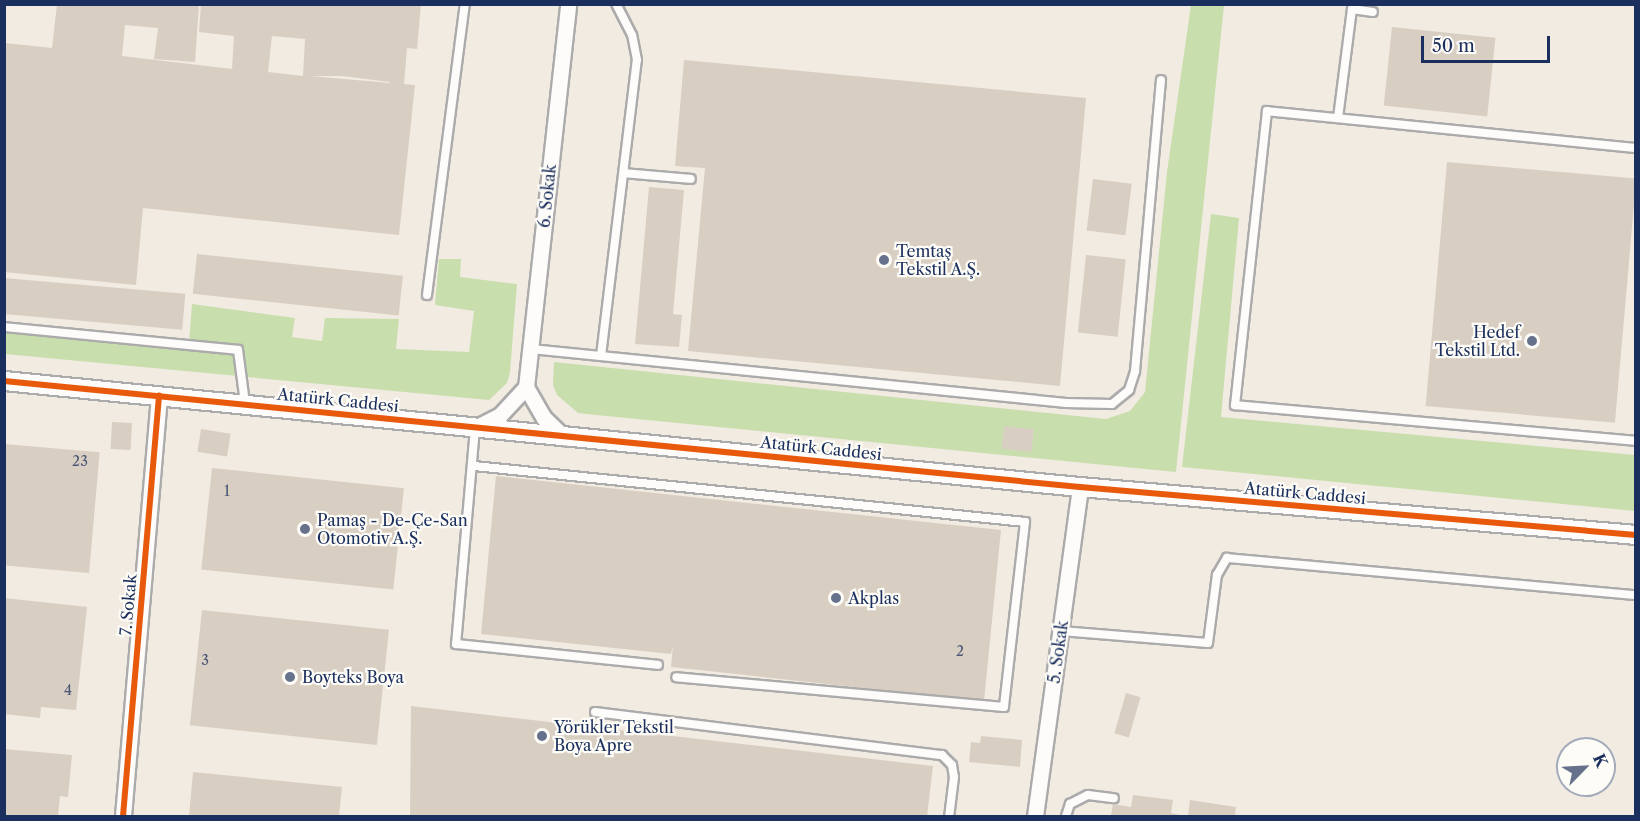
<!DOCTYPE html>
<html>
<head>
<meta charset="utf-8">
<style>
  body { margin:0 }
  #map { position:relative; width:1640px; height:821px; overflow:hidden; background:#f2ebe1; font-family:"Libre Caslon Text",serif }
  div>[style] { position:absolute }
  .green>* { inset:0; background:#c8dfad }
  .building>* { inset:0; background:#d9cec2; transform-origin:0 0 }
  .roads { filter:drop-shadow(2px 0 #acabab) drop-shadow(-2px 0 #acabab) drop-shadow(0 2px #acabab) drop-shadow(0 -2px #acabab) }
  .service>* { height:8px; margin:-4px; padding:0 4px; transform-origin:4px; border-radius:4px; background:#fdfcfa }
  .minor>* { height:15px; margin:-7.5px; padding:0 7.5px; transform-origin:7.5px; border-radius:7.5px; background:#fdfcfa }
  .tertiary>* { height:18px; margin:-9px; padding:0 9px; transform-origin:9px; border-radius:9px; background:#fdfcfa }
  .cycleway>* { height:6px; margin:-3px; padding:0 3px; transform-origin:3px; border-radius:3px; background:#e8590c }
  .dots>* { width:16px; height:16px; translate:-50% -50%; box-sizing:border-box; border:3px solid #fdfcf7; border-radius:50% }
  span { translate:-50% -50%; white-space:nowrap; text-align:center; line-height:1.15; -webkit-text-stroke:4.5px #fdfcf7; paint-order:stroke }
  .number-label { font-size:14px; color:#4a5777 }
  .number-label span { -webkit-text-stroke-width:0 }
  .street-label { font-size:16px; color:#1b2f5e }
  .poi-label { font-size:16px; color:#1b2f5e }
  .left { translate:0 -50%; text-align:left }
  .right { translate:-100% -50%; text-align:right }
  .frame { position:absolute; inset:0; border:6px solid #1b2f5e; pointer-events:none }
  .north { position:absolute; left:1556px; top:737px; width:60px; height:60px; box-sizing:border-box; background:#fdfcf7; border:2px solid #a3aaba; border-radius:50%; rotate:66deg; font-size:16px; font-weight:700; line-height:24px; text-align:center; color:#1b2f5e }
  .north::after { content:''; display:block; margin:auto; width:21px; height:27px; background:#66718c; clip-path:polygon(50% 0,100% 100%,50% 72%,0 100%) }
  .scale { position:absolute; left:1421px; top:36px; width:129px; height:27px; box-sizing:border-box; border:3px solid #1b2f5e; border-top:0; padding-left:8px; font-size:18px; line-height:21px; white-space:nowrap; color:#1b2f5e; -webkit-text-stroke:4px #fdfcf7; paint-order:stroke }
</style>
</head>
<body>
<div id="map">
  <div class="green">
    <div style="clip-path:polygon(1191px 5px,1224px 5px,1176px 472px,586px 414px,578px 413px,557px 395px,553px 385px,554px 362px,1106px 419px,1130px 411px,1145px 392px,1167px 172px)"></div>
    <div style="clip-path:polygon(1211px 214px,1239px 218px,1221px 417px,1635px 455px,1635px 511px,1182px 467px)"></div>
    <div style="clip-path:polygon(439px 259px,461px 259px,460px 277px,517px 284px,510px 372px,507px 383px,489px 400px,5px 354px,4px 327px,189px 343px,192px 304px,295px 318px,292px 337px,322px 341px,325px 318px,399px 319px,396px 349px,469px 352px,474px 311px,435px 305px)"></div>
  </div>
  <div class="building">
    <div style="clip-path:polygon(evenodd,57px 4px,199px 4px,195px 62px,154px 59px,158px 28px,125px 25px,122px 56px,232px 69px,234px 36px,199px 32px,201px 4px,421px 4px,417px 49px,407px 48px,404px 84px,415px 85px,399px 235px,143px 208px,136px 285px,4px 272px,5px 43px,52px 48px,57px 4px,272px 36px,305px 39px,303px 76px,268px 72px,272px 36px,57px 4px,310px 76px,342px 76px,390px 82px,390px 83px,310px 76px)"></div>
    <div style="left:1392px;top:27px;width:104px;height:79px;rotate:6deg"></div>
    <div style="clip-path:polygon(684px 60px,1086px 98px,1060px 386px,688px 351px,705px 168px,675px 166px)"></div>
    <div style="left:1447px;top:162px;width:190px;height:245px;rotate:5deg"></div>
    <div style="left:1093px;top:179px;width:39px;height:52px;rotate:7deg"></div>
    <div style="clip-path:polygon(649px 187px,684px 190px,673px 314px,682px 315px,679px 347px,635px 344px)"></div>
    <div style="left:197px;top:254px;width:207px;height:40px;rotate:6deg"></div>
    <div style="left:1086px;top:255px;width:40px;height:78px;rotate:6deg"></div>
    <div style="left:4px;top:278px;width:182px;height:36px;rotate:5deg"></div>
    <div style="left:112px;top:422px;width:20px;height:27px;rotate:3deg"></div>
    <div style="left:1004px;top:426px;width:30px;height:23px;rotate:6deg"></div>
    <div style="left:201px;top:429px;width:30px;height:23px;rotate:9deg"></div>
    <div style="left:4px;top:444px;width:96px;height:121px;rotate:5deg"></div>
    <div style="left:212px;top:468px;width:193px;height:102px;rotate:6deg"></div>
    <div style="clip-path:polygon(496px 476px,1001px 530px,984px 701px,671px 667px,673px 646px,671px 654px,481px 634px)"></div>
    <div style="clip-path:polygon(4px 598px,87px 607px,76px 710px,41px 707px,40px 718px,4px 714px)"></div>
    <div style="left:202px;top:610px;width:188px;height:116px;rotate:6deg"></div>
    <div style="left:1126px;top:693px;width:15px;height:42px;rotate:16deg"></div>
    <div style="clip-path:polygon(411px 706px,933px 766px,927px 816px,410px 816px)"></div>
    <div style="clip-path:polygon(981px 736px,1022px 740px,1020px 767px,969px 762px,971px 742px,980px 743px)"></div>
    <div style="clip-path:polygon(4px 749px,72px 755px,68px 797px,60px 796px,58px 816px,4px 816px)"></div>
    <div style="clip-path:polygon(193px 772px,342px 787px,339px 816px,189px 816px)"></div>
    <div style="clip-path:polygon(1133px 795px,1173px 800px,1171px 813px,1184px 816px,1111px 816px,1113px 804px,1131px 807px)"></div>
    <div style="clip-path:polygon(1190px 800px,1236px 807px,1235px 816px,1188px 816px)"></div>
  </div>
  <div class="roads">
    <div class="service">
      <div style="left:1338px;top:118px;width:110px;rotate:-82.7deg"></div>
      <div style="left:1352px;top:9px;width:21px;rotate:8deg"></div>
      <div style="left:1636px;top:148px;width:371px;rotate:-174.3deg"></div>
      <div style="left:1267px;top:111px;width:296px;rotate:96.2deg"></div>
      <div style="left:1235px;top:405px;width:403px;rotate:5.1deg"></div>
      <div style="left:624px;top:173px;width:67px;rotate:5.1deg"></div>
      <div style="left:427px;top:295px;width:293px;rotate:-82.6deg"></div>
      <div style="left:4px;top:327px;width:235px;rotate:5.6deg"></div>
      <div style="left:238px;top:350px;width:53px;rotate:82.5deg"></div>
      <div style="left:531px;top:349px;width:538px;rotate:5.76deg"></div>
      <div style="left:1066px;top:403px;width:46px;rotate:1.2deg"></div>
      <div style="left:1112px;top:404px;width:22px;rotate:-39deg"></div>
      <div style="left:1129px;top:390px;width:20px;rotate:-72deg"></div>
      <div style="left:1135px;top:371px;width:292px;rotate:-84.9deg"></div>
      <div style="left:601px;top:356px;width:298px;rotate:-83.1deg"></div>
      <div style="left:637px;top:60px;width:25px;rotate:-101deg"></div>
      <div style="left:632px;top:35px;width:35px;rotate:-117deg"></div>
      <div style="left:475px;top:428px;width:217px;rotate:95deg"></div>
      <div style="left:456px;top:644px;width:203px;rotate:5.9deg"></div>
      <div style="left:474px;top:466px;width:554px;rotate:5.8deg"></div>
      <div style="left:1025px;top:522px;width:186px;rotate:96.5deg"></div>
      <div style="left:1004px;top:707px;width:329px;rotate:-174.8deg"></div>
      <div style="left:1061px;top:631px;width:147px;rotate:4.7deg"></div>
      <div style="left:1208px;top:643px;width:69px;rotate:-82.5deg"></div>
      <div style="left:1217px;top:575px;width:20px;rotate:-60deg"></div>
      <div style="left:1227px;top:558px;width:411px;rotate:5.2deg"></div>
      <div style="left:595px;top:712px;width:350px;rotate:7.1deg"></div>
      <div style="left:942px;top:755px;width:14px;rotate:45deg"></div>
      <div style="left:952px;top:765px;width:12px;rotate:81deg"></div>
      <div style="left:954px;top:777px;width:39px;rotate:97deg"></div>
      <div style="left:1066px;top:816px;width:13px;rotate:-72deg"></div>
      <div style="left:1070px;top:804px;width:20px;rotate:-27deg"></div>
      <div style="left:1088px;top:795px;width:26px;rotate:7deg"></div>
    </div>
    <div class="minor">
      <div style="left:526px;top:387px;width:385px;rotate:-83.7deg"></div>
      <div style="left:475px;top:428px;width:28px;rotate:-27deg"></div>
      <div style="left:500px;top:415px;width:38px;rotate:-47deg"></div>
      <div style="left:526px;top:387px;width:36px;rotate:60deg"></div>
      <div style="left:544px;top:418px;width:28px;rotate:44deg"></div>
      <div style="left:123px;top:816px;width:422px;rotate:-85.1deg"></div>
      <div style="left:1035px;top:816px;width:332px;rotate:-82.2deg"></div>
    </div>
    <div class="tertiary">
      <div style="left:4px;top:381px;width:1081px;rotate:5.63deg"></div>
      <div style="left:1080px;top:487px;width:558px;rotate:4.93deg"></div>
    </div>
  </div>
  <div class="cycleway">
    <div style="left:4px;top:381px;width:1081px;rotate:5.63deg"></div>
    <div style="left:1080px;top:487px;width:558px;rotate:4.93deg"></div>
    <div style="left:123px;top:816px;width:422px;rotate:-85.1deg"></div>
  </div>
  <div class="dots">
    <div style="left:884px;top:260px;background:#66718c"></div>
    <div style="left:1532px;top:341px;background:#66718c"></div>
    <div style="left:305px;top:529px;background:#66718c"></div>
    <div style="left:836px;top:598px;background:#66718c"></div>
    <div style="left:290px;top:677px;background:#66718c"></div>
    <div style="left:542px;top:736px;background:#66718c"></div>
  </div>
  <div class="number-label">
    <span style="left:80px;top:461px">23</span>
    <span style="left:227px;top:491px">1</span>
    <span style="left:960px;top:651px">2</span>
    <span style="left:205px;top:660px">3</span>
    <span style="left:68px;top:690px">4</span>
  </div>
  <div class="street-label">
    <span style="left:547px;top:196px;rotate:-84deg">6. Sokak</span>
    <span style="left:338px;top:400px;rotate:6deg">Atatürk Caddesi</span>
    <span style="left:821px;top:448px;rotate:6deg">Atatürk Caddesi</span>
    <span style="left:1305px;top:493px;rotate:5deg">Atatürk Caddesi</span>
    <span style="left:128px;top:605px;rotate:-85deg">7. Sokak</span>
    <span style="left:1058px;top:652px;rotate:-82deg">5. Sokak</span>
  </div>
  <div class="poi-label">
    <span class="left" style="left:896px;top:260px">Temtaş<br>Tekstil A.Ş.</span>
    <span class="right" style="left:1520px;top:341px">Hedef<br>Tekstil Ltd.</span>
    <span class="left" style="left:317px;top:529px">Pamaş - De-Çe-San<br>Otomotiv A.Ş.</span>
    <span class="left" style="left:848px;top:598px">Akplas</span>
    <span class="left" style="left:302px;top:677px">Boyteks Boya</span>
    <span class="left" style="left:554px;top:736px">Yörükler Tekstil<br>Boya Apre</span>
  </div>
  <div class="frame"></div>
  <div class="north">K</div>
  <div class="scale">50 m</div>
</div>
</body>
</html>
